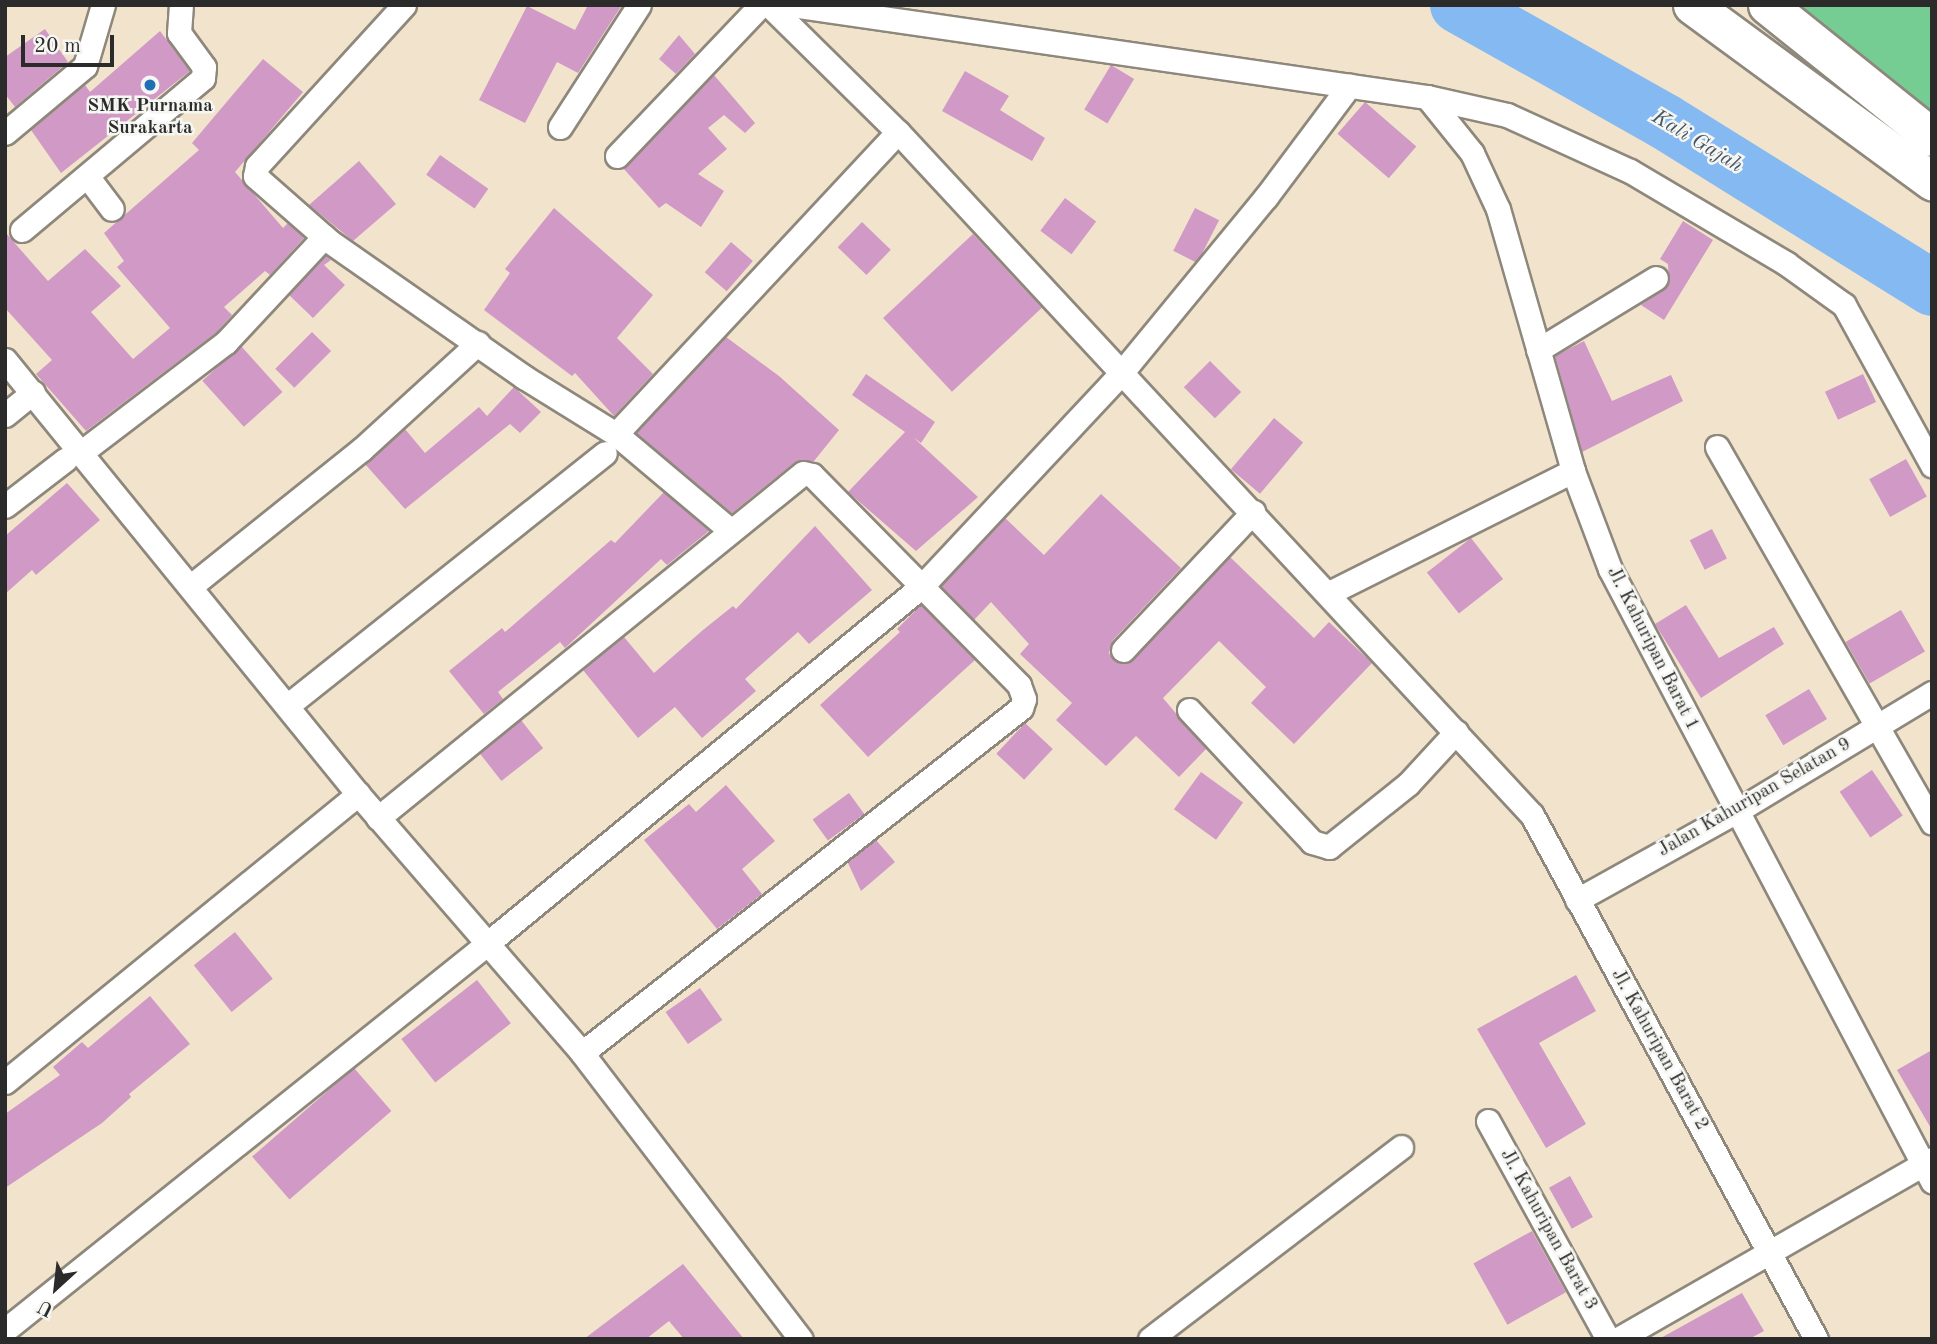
<!DOCTYPE html>
<html>
<head>
<meta charset="utf-8">
<style>
  body { margin:0 }
  #map { position:relative; width:1937px; height:1344px; overflow:hidden; background:#f2e4cc; font-family:"Old Standard TT",serif }
  div>[style] { position:absolute }
  .green>* { inset:0; background:#75cd93 }
  .river>* { height:56px; margin:-28px; padding:0 28px; transform-origin:28px; border-radius:28px; background:#84b9f2 }
  .building>* { inset:0; background:#d099c6; transform-origin:0 0 }
  .roads { filter:drop-shadow(2px 0 #8e887c) drop-shadow(-2px 0 #8e887c) drop-shadow(0 2px #8e887c) drop-shadow(0 -2px #8e887c) }
  .street>* { height:23px; margin:-11.5px; padding:0 11.5px; transform-origin:11.5px; border-radius:11.5px; background:#fff }
  .primary>* { height:37px; margin:-18.5px; padding:0 18.5px; transform-origin:18.5px; border-radius:18.5px; background:#fff }
  .dots>* { width:19px; height:19px; translate:-50% -50%; box-sizing:border-box; border:4px solid #f6f6f2; border-radius:50% }
  span { translate:-50% -50%; white-space:nowrap; text-align:center; line-height:1.15; -webkit-text-stroke:5px #f6f6f2; paint-order:stroke }
  .poi-label { font-size:19px; color:#2b2b2b; font-weight:700 }
  .street-label { font-size:19px; color:#2b2b2b }
  .water-label { font-size:21px; color:#465667; font-style:italic }
  .frame { position:absolute; inset:0; border:7px solid #2b2b2b; pointer-events:none }
  .north { position:absolute; left:21px; top:1253px; width:70px; height:70px; -webkit-text-stroke:5px #f6f6f2; paint-order:stroke; rotate:207deg; font-size:19px; font-weight:700; line-height:28px; text-align:center; color:#2b2b2b }
  .north::after { content:''; display:block; margin:auto; width:24px; height:32px; background:#2b2b2b; clip-path:polygon(50% 0,100% 100%,50% 72%,0 100%) }
  .scale { position:absolute; left:21px; top:35px; width:93px; height:32px; box-sizing:border-box; border:4px solid #2b2b2b; border-top:0; padding-left:9px; font-size:21px; line-height:24px; white-space:nowrap; color:#2b2b2b; -webkit-text-stroke:5px #f6f6f2; paint-order:stroke }
</style>
</head>
<body>
<div id="map">
  <div class="green">
    <div style="clip-path:polygon(1790px 5px,1932px 5px,1932px 114px)"></div>
  </div>
  <div class="river">
    <div style="left:1458px;top:5px;width:236px;rotate:29.4deg"></div>
    <div style="left:1664px;top:121px;width:316px;rotate:31.9deg"></div>
  </div>
  <div class="building">
    <div style="clip-path:polygon(588px 5px,622px 5px,578px 73px,557px 62px,525px 123px,479px 100px,527px 6px,575px 30px)"></div>
    <div style="clip-path:polygon(45px 29px,68px 62px,15px 107px,5px 94px,5px 57px)"></div>
    <div style="clip-path:polygon(160px 31px,190px 71px,61px 173px,31px 130px,85px 85px,90px 92px)"></div>
    <div style="clip-path:polygon(679px 35px,695px 54px,676px 74px,659px 59px)"></div>
    <div style="clip-path:polygon(263px 59px,303px 92px,235px 172px,283px 228px,288px 223px,304px 238px,270px 275px,265px 271px,224px 307px,232px 315px,217px 332px,86px 431px,36px 374px,52px 360px,5px 308px,5px 232px,48px 281px,85px 249px,121px 286px,91px 312px,133px 359px,170px 328px,117px 267px,124px 261px,104px 233px,199px 150px,192px 143px)"></div>
    <div style="left:1111px;top:65px;width:27px;height:52px;rotate:31deg"></div>
    <div style="clip-path:polygon(965px 71px,1009px 96px,1000px 110px,1045px 138px,1032px 161px,942px 111px)"></div>
    <div style="clip-path:polygon(714px 75px,755px 123px,745px 133px,724px 115px,708px 128px,727px 149px,698px 174px,724px 191px,701px 227px,666px 203px,659px 208px,623px 168px)"></div>
    <div style="left:1365px;top:102px;width:68px;height:42px;rotate:41deg"></div>
    <div style="left:440px;top:155px;width:59px;height:24px;rotate:35deg"></div>
    <div style="clip-path:polygon(359px 161px,396px 204px,353px 241px,309px 205px)"></div>
    <div style="left:1065px;top:198px;width:39px;height:41px;rotate:37deg"></div>
    <div style="clip-path:polygon(554px 208px,653px 295px,617px 338px,653px 374px,614px 416px,575px 373px,572px 376px,484px 310px,510px 273px,505px 269px)"></div>
    <div style="left:1195px;top:208px;width:27px;height:48px;rotate:27deg"></div>
    <div style="clip-path:polygon(1683px 221px,1713px 240px,1664px 320px,1641px 305px,1669px 284px,1668px 264px,1660px 259px)"></div>
    <div style="left:862px;top:222px;width:40px;height:35px;rotate:44deg"></div>
    <div style="left:973px;top:234px;width:101px;height:123px;rotate:47deg"></div>
    <div style="left:731px;top:242px;width:29px;height:40px;rotate:41deg"></div>
    <div style="clip-path:polygon(326px 256px,331px 260px,324px 265px,345px 285px,313px 318px,289px 295px)"></div>
    <div style="left:312px;top:332px;width:27px;height:52px;rotate:45deg"></div>
    <div style="clip-path:polygon(726px 337px,779px 376px,839px 430px,814px 461px,795px 462px,732px 513px,636px 433px)"></div>
    <div style="clip-path:polygon(1584px 341px,1612px 401px,1671px 375px,1683px 401px,1582px 452px,1555px 356px)"></div>
    <div style="left:241px;top:346px;width:62px;height:52px;rotate:48deg"></div>
    <div style="left:1210px;top:361px;width:44px;height:37px;rotate:45deg"></div>
    <div style="clip-path:polygon(866px 374px,935px 422px,921px 443px,913px 437px,978px 497px,916px 551px,848px 492px,905px 432px,852px 395px)"></div>
    <div style="left:1863px;top:374px;width:31px;height:42px;rotate:65deg"></div>
    <div style="clip-path:polygon(514px 387px,541px 412px,520px 433px,510px 424px,405px 509px,365px 464px,405px 429px,425px 453px,479px 407px,487px 416px)"></div>
    <div style="left:1274px;top:418px;width:38px;height:67px;rotate:40deg"></div>
    <div style="left:1906px;top:459px;width:43px;height:42px;rotate:61deg"></div>
    <div style="clip-path:polygon(67px 483px,100px 520px,36px 575px,32px 570px,5px 594px,5px 536px)"></div>
    <div style="clip-path:polygon(664px 492px,709px 531px,667px 565px,661px 559px,565px 648px,560px 642px,498px 692px,503px 699px,484px 714px,449px 671px,502px 628px,505px 632px,611px 540px,615px 543px)"></div>
    <div style="clip-path:polygon(1101px 494px,1181px 568px,1113px 640px,1109px 653px,1114px 661px,1126px 664px,1133px 660px,1230px 557px,1314px 638px,1329px 622px,1372px 663px,1294px 744px,1251px 703px,1266px 687px,1219px 641px,1163px 698px,1206px 749px,1179px 777px,1136px 736px,1106px 766px,1056px 720px,1072px 703px,1020px 654px,1029px 644px,991px 602px,974px 620px,941px 586px,1005px 518px,1044px 555px)"></div>
    <div style="clip-path:polygon(815px 526px,872px 590px,809px 644px,798px 632px,745px 679px,756px 691px,702px 738px,675px 707px,638px 738px,583px 670px,624px 637px,654px 673px,703px 630px,733px 606px,736px 609px)"></div>
    <div style="left:1712px;top:529px;width:33px;height:25px;rotate:63deg"></div>
    <div style="left:1471px;top:538px;width:52px;height:56px;rotate:52deg"></div>
    <div style="clip-path:polygon(921px 605px,975px 660px,868px 757px,820px 705px,900px 632px,897px 629px)"></div>
    <div style="clip-path:polygon(1686px 605px,1719px 658px,1774px 627px,1784px 644px,1701px 698px,1655px 624px)"></div>
    <div style="left:1901px;top:610px;width:48px;height:64px;rotate:60deg"></div>
    <div style="left:1809px;top:689px;width:35px;height:51px;rotate:59deg"></div>
    <div style="left:521px;top:720px;width:36px;height:53px;rotate:52deg"></div>
    <div style="left:1025px;top:723px;width:38px;height:42px;rotate:43deg"></div>
    <div style="left:1872px;top:770px;width:55px;height:39px;rotate:56deg"></div>
    <div style="left:1201px;top:772px;width:52px;height:46px;rotate:36deg"></div>
    <div style="clip-path:polygon(726px 785px,775px 841px,742px 869px,762px 894px,717px 929px,644px 840px,689px 804px,696px 812px)"></div>
    <div style="left:849px;top:793px;width:26px;height:45px;rotate:54deg"></div>
    <div style="clip-path:polygon(876px 840px,895px 862px,861px 891px,848px 863px)"></div>
    <div style="left:235px;top:932px;width:60px;height:53px;rotate:51deg"></div>
    <div style="clip-path:polygon(1576px 975px,1596px 1011px,1539px 1043px,1586px 1124px,1546px 1148px,1477px 1029px)"></div>
    <div style="left:477px;top:980px;width:55px;height:96px;rotate:52deg"></div>
    <div style="left:700px;top:988px;width:39px;height:42px;rotate:55deg"></div>
    <div style="clip-path:polygon(150px 996px,190px 1044px,129px 1094px,131px 1097px,102px 1123px,5px 1188px,5px 1114px,60px 1075px,53px 1067px,82px 1042px,88px 1048px)"></div>
    <div style="clip-path:polygon(1932px 1050px,1932px 1130px,1897px 1070px)"></div>
    <div style="left:354px;top:1068px;width:57px;height:135px;rotate:49deg"></div>
    <div style="left:1570px;top:1176px;width:47px;height:24px;rotate:61deg"></div>
    <div style="left:1532px;top:1231px;width:70px;height:67px;rotate:61deg"></div>
    <div style="clip-path:polygon(683px 1264px,744px 1339px,684px 1339px,669px 1321px,646px 1339px,584px 1339px)"></div>
    <div style="clip-path:polygon(1742px 1293px,1764px 1331px,1749px 1339px,1659px 1339px)"></div>
  </div>
  <div class="roads">
    <div class="street">
      <div style="left:404px;top:5px;width:218px;rotate:132.4deg"></div>
      <div style="left:257px;top:166px;width:10px;rotate:101deg"></div>
      <div style="left:255px;top:176px;width:98px;rotate:41.3deg"></div>
      <div style="left:329px;top:241px;width:238px;rotate:34.9deg"></div>
      <div style="left:524px;top:377px;width:108px;rotate:31.8deg"></div>
      <div style="left:616px;top:434px;width:149px;rotate:40.1deg"></div>
      <div style="left:769px;top:5px;width:181px;rotate:44.6deg"></div>
      <div style="left:898px;top:132px;width:932px;rotate:47.13deg"></div>
      <div style="left:1532px;top:815px;width:596px;rotate:61.54deg"></div>
      <div style="left:792px;top:5px;width:642px;rotate:8.24deg"></div>
      <div style="left:1427px;top:97px;width:82px;rotate:12.7deg"></div>
      <div style="left:1507px;top:115px;width:135px;rotate:24.5deg"></div>
      <div style="left:1630px;top:171px;width:182px;rotate:30.6deg"></div>
      <div style="left:1787px;top:264px;width:70px;rotate:35.7deg"></div>
      <div style="left:1844px;top:305px;width:183px;rotate:61.2deg"></div>
      <div style="left:1427px;top:97px;width:72px;rotate:51.2deg"></div>
      <div style="left:1472px;top:153px;width:62px;rotate:65.1deg"></div>
      <div style="left:1498px;top:209px;width:273px;rotate:74deg"></div>
      <div style="left:1573px;top:471px;width:105px;rotate:69.3deg"></div>
      <div style="left:1610px;top:569px;width:692px;rotate:62.25deg"></div>
      <div style="left:560px;top:127px;width:145px;rotate:-57.1deg"></div>
      <div style="left:5px;top:133px;width:104px;rotate:-39.9deg"></div>
      <div style="left:85px;top:66px;width:64px;rotate:-73.6deg"></div>
      <div style="left:617px;top:156px;width:209px;rotate:-46.4deg"></div>
      <div style="left:87px;top:176px;width:41px;rotate:52.9deg"></div>
      <div style="left:22px;top:230px;width:236px;rotate:-40deg"></div>
      <div style="left:203px;top:78px;width:11px;rotate:-85deg"></div>
      <div style="left:204px;top:67px;width:42px;rotate:-126.3deg"></div>
      <div style="left:179px;top:33px;width:28px;rotate:-86deg"></div>
      <div style="left:1538px;top:350px;width:138px;rotate:-31.4deg"></div>
      <div style="left:5px;top:360px;width:559px;rotate:50.88deg"></div>
      <div style="left:358px;top:794px;width:342px;rotate:49.1deg"></div>
      <div style="left:582px;top:1053px;width:360px;rotate:52.6deg"></div>
      <div style="left:5px;top:415px;width:36px;rotate:-39deg"></div>
      <div style="left:616px;top:434px;width:413px;rotate:-47deg"></div>
      <div style="left:1717px;top:447px;width:433px;rotate:60.2deg"></div>
      <div style="left:83px;top:451px;width:180px;rotate:-37.3deg"></div>
      <div style="left:226px;top:342px;width:144px;rotate:-47deg"></div>
      <div style="left:5px;top:506px;width:76px;rotate:-37.5deg"></div>
      <div style="left:191px;top:586px;width:219px;rotate:-38.7deg"></div>
      <div style="left:362px;top:449px;width:157px;rotate:-42.4deg"></div>
      <div style="left:1329px;top:593px;width:273px;rotate:-26.6deg"></div>
      <div style="left:1123px;top:650px;width:190px;rotate:-46.7deg"></div>
      <div style="left:287px;top:706px;width:406px;rotate:-38.5deg"></div>
      <div style="left:1189px;top:710px;width:180px;rotate:47deg"></div>
      <div style="left:1312px;top:842px;width:18px;rotate:16deg"></div>
      <div style="left:1329px;top:847px;width:101px;rotate:-38.6deg"></div>
      <div style="left:1408px;top:784px;width:71px;rotate:-47.3deg"></div>
      <div style="left:378px;top:818px;width:547px;rotate:-39.07deg"></div>
      <div style="left:803px;top:473px;width:9px;rotate:13deg"></div>
      <div style="left:812px;top:475px;width:295px;rotate:45.4deg"></div>
      <div style="left:1019px;top:685px;width:15px;rotate:70deg"></div>
      <div style="left:1024px;top:699px;width:9px;rotate:108deg"></div>
      <div style="left:1021px;top:708px;width:558px;rotate:141.84deg"></div>
      <div style="left:1577px;top:900px;width:183px;rotate:-29.1deg"></div>
      <div style="left:1737px;top:811px;width:228px;rotate:-31.2deg"></div>
      <div style="left:5px;top:1082px;width:456px;rotate:-39.2deg"></div>
      <div style="left:1488px;top:1121px;width:249px;rotate:61.2deg"></div>
      <div style="left:5px;top:1330px;width:619px;rotate:-38.7deg"></div>
      <div style="left:488px;top:943px;width:563px;rotate:-39.45deg"></div>
      <div style="left:923px;top:585px;width:291px;rotate:-46.9deg"></div>
      <div style="left:1122px;top:372px;width:227px;rotate:-50.6deg"></div>
      <div style="left:1266px;top:197px;width:139px;rotate:-53.2deg"></div>
      <div style="left:1150px;top:1339px;width:316px;rotate:-37.4deg"></div>
      <div style="left:1618px;top:1339px;width:362px;rotate:-29.8deg"></div>
    </div>
    <div class="primary">
      <div style="left:1692px;top:5px;width:298px;rotate:36.3deg"></div>
      <div style="left:1767px;top:5px;width:211px;rotate:38.7deg"></div>
    </div>
  </div>
  <div class="dots">
    <div style="left:150px;top:85px;background:#1f6fb2"></div>
  </div>
  <div class="poi-label">
    <span style="left:150px;top:118px">SMK Purnama<br>Surakarta</span>
  </div>
  <div class="street-label">
    <span style="left:1652px;top:649px;rotate:63deg">Jl. Kahuripan Barat 1</span>
    <span style="left:1755px;top:798px;rotate:-30deg">Jalan Kahuripan Selatan 9</span>
    <span style="left:1659px;top:1050px;rotate:61deg">Jl. Kahuripan Barat 2</span>
    <span style="left:1548px;top:1230px;rotate:61deg">Jl. Kahuripan Barat 3</span>
  </div>
  <div class="water-label">
    <span style="left:1697px;top:142px;rotate:31deg">Kali Gajah</span>
  </div>
  <div class="frame"></div>
  <div class="north">U</div>
  <div class="scale">20 m</div>
</div>
</body>
</html>
